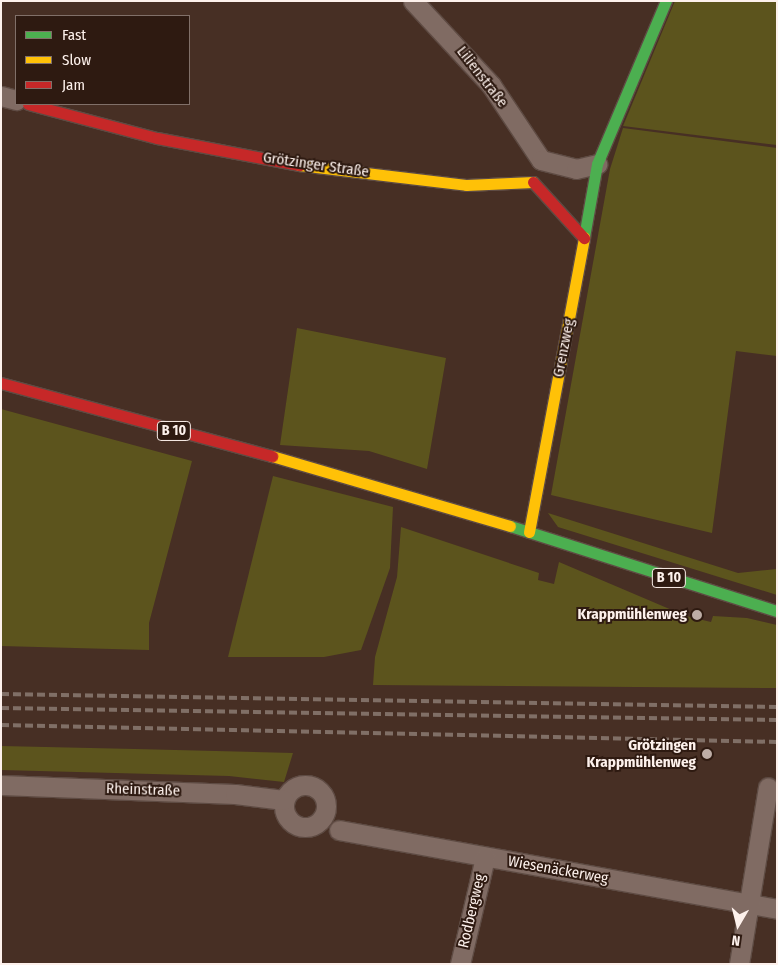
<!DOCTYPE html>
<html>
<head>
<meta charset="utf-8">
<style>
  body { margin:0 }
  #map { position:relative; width:778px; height:965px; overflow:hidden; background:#472f24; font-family:"Fira Sans Condensed",sans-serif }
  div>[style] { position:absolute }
  .green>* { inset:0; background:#5c541d }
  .roads { filter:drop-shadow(1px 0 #5e4b43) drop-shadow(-1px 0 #5e4b43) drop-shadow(0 1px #5e4b43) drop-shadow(0 -1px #5e4b43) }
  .street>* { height:19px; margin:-9.5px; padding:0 9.5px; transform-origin:9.5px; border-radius:9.5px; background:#806b63 }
  .street>.ring { margin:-9.5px; padding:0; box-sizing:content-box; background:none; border:19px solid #806b63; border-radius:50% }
  .fast>* { height:11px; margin:-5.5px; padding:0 5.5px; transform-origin:5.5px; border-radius:5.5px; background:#4caf50 }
  .slow>* { height:11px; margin:-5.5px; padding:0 5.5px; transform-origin:5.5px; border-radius:5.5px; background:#ffc107 }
  .jam>* { height:11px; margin:-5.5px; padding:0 5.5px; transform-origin:5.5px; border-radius:5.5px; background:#c62828 }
  .rail>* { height:4px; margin-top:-2px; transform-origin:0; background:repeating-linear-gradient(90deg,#806f66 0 8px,transparent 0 12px) }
  .dots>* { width:14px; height:14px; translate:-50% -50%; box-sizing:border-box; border:2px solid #2e1a11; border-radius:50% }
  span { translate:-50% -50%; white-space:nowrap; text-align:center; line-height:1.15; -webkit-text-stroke:4px #2e1a11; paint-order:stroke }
  .shield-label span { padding:1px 4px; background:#2e1a11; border:1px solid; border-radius:4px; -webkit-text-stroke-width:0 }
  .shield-label { font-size:14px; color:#fdf1ec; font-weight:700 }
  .street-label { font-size:15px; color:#fdf1ec }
  .poi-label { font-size:15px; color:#fdf1ec; font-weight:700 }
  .right { translate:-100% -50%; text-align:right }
  .frame { position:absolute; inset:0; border:2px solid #fdf1ec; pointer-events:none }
  .legend { position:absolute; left:15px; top:15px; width:175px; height:90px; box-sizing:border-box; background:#2e1a11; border:1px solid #817069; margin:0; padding:6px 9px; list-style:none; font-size:15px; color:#fdf1ec }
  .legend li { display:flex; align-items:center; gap:10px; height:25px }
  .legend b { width:25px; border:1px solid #817069 }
  .north { position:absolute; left:713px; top:900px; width:50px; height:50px; -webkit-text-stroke:4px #2e1a11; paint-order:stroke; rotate:188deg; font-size:14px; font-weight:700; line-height:20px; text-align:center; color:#fdf1ec }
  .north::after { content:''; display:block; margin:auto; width:18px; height:22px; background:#fdf1ec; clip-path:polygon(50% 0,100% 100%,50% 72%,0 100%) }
</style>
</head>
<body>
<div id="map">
  <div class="green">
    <div style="clip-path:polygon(675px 1px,777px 1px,777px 145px,623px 126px)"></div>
    <div style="clip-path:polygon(623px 128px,777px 148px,777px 356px,736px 351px,712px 533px,551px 495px,610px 169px)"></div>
    <div style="clip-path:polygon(297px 328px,446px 358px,427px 469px,369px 451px,280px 445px)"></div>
    <div style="clip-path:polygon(1px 409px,192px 461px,149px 623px,149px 650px,1px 646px)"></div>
    <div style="clip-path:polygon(273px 476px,393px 507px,390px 568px,361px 650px,324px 657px,228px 657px)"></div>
    <div style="clip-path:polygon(548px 513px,738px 573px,777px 569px,777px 595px,558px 527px)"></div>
    <div style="clip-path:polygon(401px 527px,539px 573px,538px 580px,554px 584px,559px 562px,686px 616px,711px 622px,713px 616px,747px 618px,777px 625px,777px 688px,373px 685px,375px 657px,397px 577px)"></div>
    <div style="clip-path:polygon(1px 746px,135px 749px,293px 753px,284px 782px,229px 776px,1px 770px)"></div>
  </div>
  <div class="roads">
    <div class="street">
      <div style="left:413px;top:1px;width:115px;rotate:47.1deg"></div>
      <div style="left:491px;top:85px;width:90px;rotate:56.3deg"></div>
      <div style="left:541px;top:160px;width:36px;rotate:14deg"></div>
      <div style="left:576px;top:169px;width:22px;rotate:-13deg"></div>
      <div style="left:1px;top:96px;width:16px;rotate:15deg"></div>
      <div class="ring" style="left:284px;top:785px;width:23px;height:23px"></div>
      <div style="left:1px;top:785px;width:234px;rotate:2.2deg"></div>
      <div style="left:235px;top:794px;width:49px;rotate:7deg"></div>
      <div style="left:339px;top:830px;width:445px;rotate:10.2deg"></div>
      <div style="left:460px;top:964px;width:110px;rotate:-76.8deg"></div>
      <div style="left:739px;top:964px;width:179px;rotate:-80.7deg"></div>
    </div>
    <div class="fast">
      <div style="left:584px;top:237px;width:74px;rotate:-79.9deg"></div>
      <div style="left:597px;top:164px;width:177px;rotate:-67.1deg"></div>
      <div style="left:510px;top:526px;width:280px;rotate:17.7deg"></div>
    </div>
    <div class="slow">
      <div style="left:299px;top:165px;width:168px;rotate:6.8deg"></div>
      <div style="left:466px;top:185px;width:67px;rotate:-2.6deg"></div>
      <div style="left:272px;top:456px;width:248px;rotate:16.4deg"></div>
      <div style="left:529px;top:532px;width:300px;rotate:-79.4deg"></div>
    </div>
    <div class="jam">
      <div style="left:28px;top:104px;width:133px;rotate:14.8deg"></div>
      <div style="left:157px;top:138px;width:145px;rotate:10.8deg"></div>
      <div style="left:533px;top:182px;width:76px;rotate:47.7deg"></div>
      <div style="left:1px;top:383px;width:281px;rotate:15.1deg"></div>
    </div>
  </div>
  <div class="rail">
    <div style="left:1px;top:694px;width:776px;rotate:0.96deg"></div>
    <div style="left:1px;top:708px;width:776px;rotate:0.89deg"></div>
    <div style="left:1px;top:725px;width:776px;rotate:1.25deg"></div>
  </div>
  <div class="dots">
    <div style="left:697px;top:615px;background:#bdada6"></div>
    <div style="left:707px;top:754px;background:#bdada6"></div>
  </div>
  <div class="shield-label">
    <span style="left:174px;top:431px">B 10</span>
    <span style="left:669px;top:578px">B 10</span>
  </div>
  <div class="street-label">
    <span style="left:482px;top:77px;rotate:52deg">Lilienstraße</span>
    <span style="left:316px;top:165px;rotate:8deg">Grötzinger Straße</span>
    <span style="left:564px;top:348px;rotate:-79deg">Grenzweg</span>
    <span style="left:143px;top:790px;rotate:2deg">Rheinstraße</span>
    <span style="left:558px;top:870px;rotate:10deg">Wiesenäckerweg</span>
    <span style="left:472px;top:911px;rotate:-77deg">Rodbergweg</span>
  </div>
  <div class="poi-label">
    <span class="right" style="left:687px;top:615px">Krappmühlenweg</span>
    <span class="right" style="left:696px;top:754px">Grötzingen<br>Krappmühlenweg</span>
  </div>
  <div class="frame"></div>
  <ul class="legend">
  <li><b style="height:6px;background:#4caf50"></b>Fast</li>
  <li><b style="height:6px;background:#ffc107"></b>Slow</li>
  <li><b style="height:6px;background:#c62828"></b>Jam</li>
  </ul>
  <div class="north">N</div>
</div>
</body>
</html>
